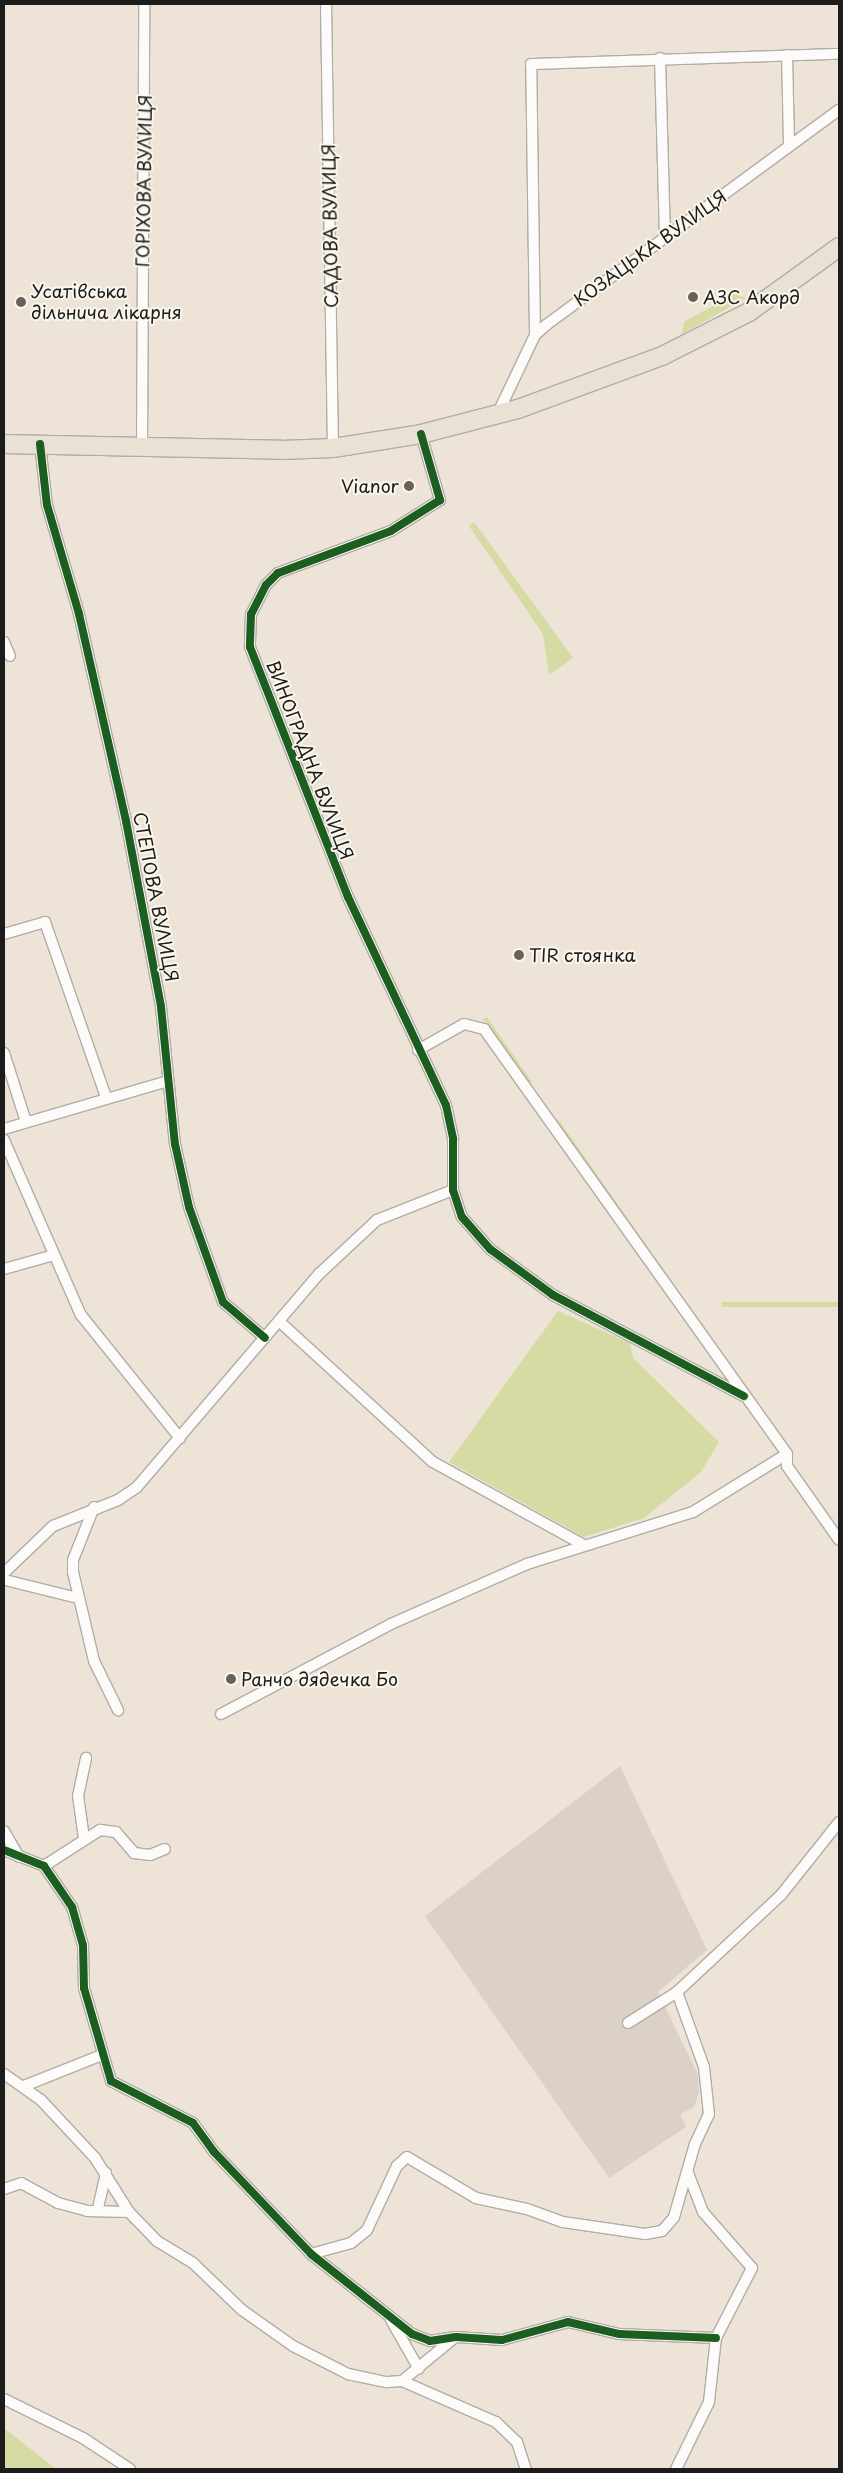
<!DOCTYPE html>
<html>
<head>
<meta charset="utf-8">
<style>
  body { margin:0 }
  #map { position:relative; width:843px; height:2473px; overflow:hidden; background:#ede3d6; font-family:"Playpen Sans",sans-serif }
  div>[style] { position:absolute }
  .industrial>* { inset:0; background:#dbd1c6 }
  .green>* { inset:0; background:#d5dba2; transform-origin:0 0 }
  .roads { filter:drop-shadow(1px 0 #b2aca4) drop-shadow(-1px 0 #b2aca4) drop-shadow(0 1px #b2aca4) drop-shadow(0 -1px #b2aca4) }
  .street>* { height:10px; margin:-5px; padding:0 5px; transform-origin:5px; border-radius:5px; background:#fcfbf9 }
  .highway>* { height:18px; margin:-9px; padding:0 9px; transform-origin:9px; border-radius:9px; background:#e8e1d4 }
  .cycleway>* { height:8px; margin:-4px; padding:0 4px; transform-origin:4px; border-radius:4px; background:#1b5e20 }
  .dots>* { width:14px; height:14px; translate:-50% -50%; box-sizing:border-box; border:2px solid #fbf7ec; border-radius:50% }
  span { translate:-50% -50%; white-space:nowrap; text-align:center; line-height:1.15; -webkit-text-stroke:4px #fbf7ec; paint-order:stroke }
  .street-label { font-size:18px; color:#1c1c1c }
  .poi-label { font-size:18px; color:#1c1c1c }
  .left { translate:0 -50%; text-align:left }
  .right { translate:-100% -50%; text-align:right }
  .frame { position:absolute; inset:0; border:5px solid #1c1c1c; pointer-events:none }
</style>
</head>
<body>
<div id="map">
  <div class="industrial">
    <div style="clip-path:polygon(620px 1766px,707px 1950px,658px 1992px,698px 2075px,699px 2092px,694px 2107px,680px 2114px,686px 2127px,609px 2178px,425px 1916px)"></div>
  </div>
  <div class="green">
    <div style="clip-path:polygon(734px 294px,746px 298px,682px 334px,684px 322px)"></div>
    <div style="clip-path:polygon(474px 522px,573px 658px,549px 675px,543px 634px,469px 526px)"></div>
    <div style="clip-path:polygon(487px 1017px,532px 1082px,529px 1084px,483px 1019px)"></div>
    <div style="left:558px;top:1119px;width:307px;height:3px;rotate:55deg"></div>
    <div style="left:839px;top:1302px;width:5px;height:117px;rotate:90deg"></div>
    <div style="clip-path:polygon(558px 1311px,630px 1343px,633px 1358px,719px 1442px,701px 1472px,644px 1518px,584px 1537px,449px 1462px)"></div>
    <div style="clip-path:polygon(4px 2428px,56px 2469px,4px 2469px)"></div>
  </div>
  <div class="roads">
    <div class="street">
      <div style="left:326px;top:4px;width:444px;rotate:89.1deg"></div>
      <div style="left:787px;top:55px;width:91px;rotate:88.7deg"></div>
      <div style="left:660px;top:58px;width:179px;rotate:88.4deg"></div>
      <div style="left:535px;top:335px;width:271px;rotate:-90.8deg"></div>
      <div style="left:531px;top:64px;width:308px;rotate:-1.9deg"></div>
      <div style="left:497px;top:415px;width:89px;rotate:-64.6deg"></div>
      <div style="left:535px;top:335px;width:15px;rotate:-42deg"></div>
      <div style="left:546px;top:325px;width:363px;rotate:-36.3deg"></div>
      <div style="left:421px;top:434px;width:69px;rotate:73.9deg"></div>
      <div style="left:440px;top:500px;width:58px;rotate:147.7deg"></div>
      <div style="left:391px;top:531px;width:121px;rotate:159.6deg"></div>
      <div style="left:278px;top:573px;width:17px;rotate:135deg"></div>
      <div style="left:266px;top:585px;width:33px;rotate:117deg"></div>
      <div style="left:251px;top:614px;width:33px;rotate:92deg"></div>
      <div style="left:250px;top:647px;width:269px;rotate:68.6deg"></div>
      <div style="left:348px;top:897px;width:230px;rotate:64.8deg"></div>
      <div style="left:446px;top:1105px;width:35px;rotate:78deg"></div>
      <div style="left:453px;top:1139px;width:51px;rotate:90deg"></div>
      <div style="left:453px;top:1190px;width:28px;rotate:72deg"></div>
      <div style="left:462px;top:1217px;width:43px;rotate:48.8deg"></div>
      <div style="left:490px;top:1249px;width:78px;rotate:36.1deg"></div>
      <div style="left:553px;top:1295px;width:216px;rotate:27.9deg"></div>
      <div style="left:40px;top:444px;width:61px;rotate:83.5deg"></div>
      <div style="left:47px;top:505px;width:114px;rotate:73.6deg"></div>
      <div style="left:79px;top:614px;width:212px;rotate:77.2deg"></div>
      <div style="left:126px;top:821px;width:189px;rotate:79.3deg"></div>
      <div style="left:161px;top:1007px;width:138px;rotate:84.2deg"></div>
      <div style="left:175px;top:1144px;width:65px;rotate:77.5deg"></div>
      <div style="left:189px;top:1207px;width:101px;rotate:70.3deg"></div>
      <div style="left:223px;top:1302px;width:55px;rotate:40.6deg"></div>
      <div style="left:142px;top:447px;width:443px;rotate:-89.7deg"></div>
      <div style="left:4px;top:642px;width:15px;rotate:67deg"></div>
      <div style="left:4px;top:934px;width:43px;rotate:-16.3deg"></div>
      <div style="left:45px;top:922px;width:185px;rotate:70.8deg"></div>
      <div style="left:418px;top:1050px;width:53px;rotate:-29.5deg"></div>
      <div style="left:464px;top:1024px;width:21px;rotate:14deg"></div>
      <div style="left:484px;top:1029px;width:522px;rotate:54.51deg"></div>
      <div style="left:787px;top:1454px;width:12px;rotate:90deg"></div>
      <div style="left:787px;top:1466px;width:90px;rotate:54.9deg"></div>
      <div style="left:4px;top:1053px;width:72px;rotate:72.3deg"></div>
      <div style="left:4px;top:1129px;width:171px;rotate:-16.3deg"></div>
      <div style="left:4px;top:1140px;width:191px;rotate:66.3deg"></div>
      <div style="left:81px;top:1315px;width:158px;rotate:51.2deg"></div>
      <div style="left:4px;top:1269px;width:52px;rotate:-15.6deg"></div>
      <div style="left:280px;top:1322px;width:207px;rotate:42.5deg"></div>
      <div style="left:433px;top:1462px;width:172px;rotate:28.8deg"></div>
      <div style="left:94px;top:1507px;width:57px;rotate:111.6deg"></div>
      <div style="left:73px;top:1560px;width:12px;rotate:90deg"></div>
      <div style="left:73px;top:1572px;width:91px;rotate:76.7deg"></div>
      <div style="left:94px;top:1661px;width:55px;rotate:63.9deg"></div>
      <div style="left:4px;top:1573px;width:68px;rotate:-43.8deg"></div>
      <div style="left:53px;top:1526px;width:70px;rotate:-21.8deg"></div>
      <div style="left:118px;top:1500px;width:23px;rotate:-34deg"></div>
      <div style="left:137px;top:1487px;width:280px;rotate:-49.5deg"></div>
      <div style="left:319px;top:1274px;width:79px;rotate:-43deg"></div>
      <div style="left:377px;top:1220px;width:82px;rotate:-21.5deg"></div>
      <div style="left:5px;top:1580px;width:75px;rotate:13.9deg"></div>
      <div style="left:221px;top:1714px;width:192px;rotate:-27.9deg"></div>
      <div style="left:391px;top:1624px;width:149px;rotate:-23.8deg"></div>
      <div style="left:527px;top:1564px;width:174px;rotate:-17.4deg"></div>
      <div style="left:693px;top:1512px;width:110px;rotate:-31.7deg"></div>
      <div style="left:4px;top:1831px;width:30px;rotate:60deg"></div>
      <div style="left:84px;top:1838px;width:42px;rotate:-98.1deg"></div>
      <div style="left:78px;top:1796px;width:39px;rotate:-78deg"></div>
      <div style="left:4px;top:1850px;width:43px;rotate:21.8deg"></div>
      <div style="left:44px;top:1866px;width:50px;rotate:55.7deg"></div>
      <div style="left:72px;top:1907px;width:40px;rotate:74deg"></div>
      <div style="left:83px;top:1945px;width:43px;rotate:88.7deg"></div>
      <div style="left:84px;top:1988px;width:97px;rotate:73.8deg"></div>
      <div style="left:111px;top:2081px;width:92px;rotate:27.1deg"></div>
      <div style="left:193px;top:2123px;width:36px;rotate:54deg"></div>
      <div style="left:214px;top:2152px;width:141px;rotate:46.4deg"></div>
      <div style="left:311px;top:2254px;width:129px;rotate:38.4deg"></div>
      <div style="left:412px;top:2334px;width:19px;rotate:21deg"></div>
      <div style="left:430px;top:2341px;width:26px;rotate:-9deg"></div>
      <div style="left:456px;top:2337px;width:46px;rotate:3.7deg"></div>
      <div style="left:502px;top:2340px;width:68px;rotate:-15.3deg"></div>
      <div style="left:568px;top:2322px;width:52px;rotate:13.2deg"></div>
      <div style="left:619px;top:2334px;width:97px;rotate:2.4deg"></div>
      <div style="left:44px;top:1866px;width:67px;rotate:-32.7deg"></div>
      <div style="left:100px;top:1830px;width:16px;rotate:7deg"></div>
      <div style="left:116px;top:1832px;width:28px;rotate:49deg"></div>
      <div style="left:134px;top:1853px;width:16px;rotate:7deg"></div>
      <div style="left:150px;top:1855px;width:16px;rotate:-22deg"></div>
      <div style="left:628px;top:2023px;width:58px;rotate:-32.3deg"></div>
      <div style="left:677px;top:1992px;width:142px;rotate:-43deg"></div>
      <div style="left:781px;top:1895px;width:93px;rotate:-51.5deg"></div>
      <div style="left:4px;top:2074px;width:45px;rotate:35.1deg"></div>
      <div style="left:41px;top:2100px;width:79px;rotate:47deg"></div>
      <div style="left:95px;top:2158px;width:64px;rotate:57.8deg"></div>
      <div style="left:129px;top:2212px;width:40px;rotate:46deg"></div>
      <div style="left:157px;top:2241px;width:42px;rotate:31.4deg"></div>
      <div style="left:193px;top:2263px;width:68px;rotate:43.8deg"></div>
      <div style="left:242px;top:2310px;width:62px;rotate:35.2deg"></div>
      <div style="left:293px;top:2346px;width:62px;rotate:27deg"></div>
      <div style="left:348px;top:2374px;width:40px;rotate:12deg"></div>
      <div style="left:387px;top:2382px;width:15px;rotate:-4deg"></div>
      <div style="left:402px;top:2381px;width:67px;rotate:-39.6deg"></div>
      <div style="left:24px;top:2086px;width:84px;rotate:-21.7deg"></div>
      <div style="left:4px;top:2189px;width:18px;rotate:-19deg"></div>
      <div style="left:21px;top:2183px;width:42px;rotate:28.4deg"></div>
      <div style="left:58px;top:2203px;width:30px;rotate:15deg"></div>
      <div style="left:87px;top:2211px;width:42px;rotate:1.4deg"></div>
      <div style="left:98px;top:2208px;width:36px;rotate:-77deg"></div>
      <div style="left:311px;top:2254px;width:41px;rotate:-15.4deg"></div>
      <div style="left:351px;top:2243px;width:21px;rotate:-39deg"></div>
      <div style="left:367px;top:2230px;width:71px;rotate:-64.9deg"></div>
      <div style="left:397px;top:2166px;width:13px;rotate:-42deg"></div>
      <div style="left:407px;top:2157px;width:80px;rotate:30.7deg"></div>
      <div style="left:476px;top:2198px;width:52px;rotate:12.2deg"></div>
      <div style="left:527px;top:2209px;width:38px;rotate:20deg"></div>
      <div style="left:563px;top:2222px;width:83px;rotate:8.3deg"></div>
      <div style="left:645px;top:2234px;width:17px;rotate:-10deg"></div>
      <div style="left:662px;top:2231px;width:18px;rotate:-49deg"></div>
      <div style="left:674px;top:2217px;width:76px;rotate:-74deg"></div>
      <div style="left:695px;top:2144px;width:33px;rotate:-65deg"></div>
      <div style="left:709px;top:2114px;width:47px;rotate:-96.1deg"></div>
      <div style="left:704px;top:2067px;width:80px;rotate:-109.8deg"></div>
      <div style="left:391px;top:2320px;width:56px;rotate:60.3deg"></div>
      <div style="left:402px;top:2381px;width:103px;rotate:23.6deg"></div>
      <div style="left:496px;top:2422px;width:29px;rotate:44deg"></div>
      <div style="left:517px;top:2442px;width:28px;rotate:72deg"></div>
      <div style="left:4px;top:2399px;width:88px;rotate:26.3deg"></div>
      <div style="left:83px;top:2438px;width:56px;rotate:33.4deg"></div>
      <div style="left:676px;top:2469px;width:75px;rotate:-63.8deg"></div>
      <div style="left:709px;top:2402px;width:64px;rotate:-83.8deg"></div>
      <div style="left:716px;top:2338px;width:79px;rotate:-62.8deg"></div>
      <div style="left:752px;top:2268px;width:74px;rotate:-131.2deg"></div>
      <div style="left:703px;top:2212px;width:42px;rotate:-111deg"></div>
    </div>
    <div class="highway">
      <div style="left:4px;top:444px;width:278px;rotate:1.2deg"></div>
      <div style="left:282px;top:450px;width:51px;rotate:-2.2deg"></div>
      <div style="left:333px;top:448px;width:89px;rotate:-9deg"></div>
      <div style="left:421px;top:434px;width:100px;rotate:-14.5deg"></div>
      <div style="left:518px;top:409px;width:153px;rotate:-20.2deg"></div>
      <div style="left:662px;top:356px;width:97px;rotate:-26.8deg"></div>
      <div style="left:749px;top:312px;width:111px;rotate:-35.8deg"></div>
    </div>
  </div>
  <div class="cycleway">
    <div style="left:421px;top:434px;width:69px;rotate:73.9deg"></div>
    <div style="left:440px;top:500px;width:58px;rotate:147.7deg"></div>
    <div style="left:391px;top:531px;width:121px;rotate:159.6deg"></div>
    <div style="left:278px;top:573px;width:17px;rotate:135deg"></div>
    <div style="left:266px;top:585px;width:33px;rotate:117deg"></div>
    <div style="left:251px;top:614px;width:33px;rotate:92deg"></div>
    <div style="left:250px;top:647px;width:269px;rotate:68.6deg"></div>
    <div style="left:348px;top:897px;width:230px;rotate:64.8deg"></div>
    <div style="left:446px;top:1105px;width:35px;rotate:78deg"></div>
    <div style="left:453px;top:1139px;width:51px;rotate:90deg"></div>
    <div style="left:453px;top:1190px;width:28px;rotate:72deg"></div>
    <div style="left:462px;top:1217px;width:43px;rotate:48.8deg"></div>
    <div style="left:490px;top:1249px;width:78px;rotate:36.1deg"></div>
    <div style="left:553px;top:1295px;width:216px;rotate:27.9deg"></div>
    <div style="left:40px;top:444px;width:61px;rotate:83.5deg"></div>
    <div style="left:47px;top:505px;width:114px;rotate:73.6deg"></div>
    <div style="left:79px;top:614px;width:212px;rotate:77.2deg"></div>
    <div style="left:126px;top:821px;width:189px;rotate:79.3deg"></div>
    <div style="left:161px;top:1007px;width:138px;rotate:84.2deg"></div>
    <div style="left:175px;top:1144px;width:65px;rotate:77.5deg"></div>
    <div style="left:189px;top:1207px;width:101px;rotate:70.3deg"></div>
    <div style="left:223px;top:1302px;width:55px;rotate:40.6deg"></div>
    <div style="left:4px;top:1850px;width:43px;rotate:21.8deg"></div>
    <div style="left:44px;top:1866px;width:50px;rotate:55.7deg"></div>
    <div style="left:72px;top:1907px;width:40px;rotate:74deg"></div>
    <div style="left:83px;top:1945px;width:43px;rotate:88.7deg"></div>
    <div style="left:84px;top:1988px;width:97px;rotate:73.8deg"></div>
    <div style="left:111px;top:2081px;width:92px;rotate:27.1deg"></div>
    <div style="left:193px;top:2123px;width:36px;rotate:54deg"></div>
    <div style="left:214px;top:2152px;width:141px;rotate:46.4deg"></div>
    <div style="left:311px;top:2254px;width:129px;rotate:38.4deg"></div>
    <div style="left:412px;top:2334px;width:19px;rotate:21deg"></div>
    <div style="left:430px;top:2341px;width:26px;rotate:-9deg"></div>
    <div style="left:456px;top:2337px;width:46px;rotate:3.7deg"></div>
    <div style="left:502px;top:2340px;width:68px;rotate:-15.3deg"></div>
    <div style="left:568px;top:2322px;width:52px;rotate:13.2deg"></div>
    <div style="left:619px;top:2334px;width:97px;rotate:2.4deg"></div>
  </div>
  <div class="dots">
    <div style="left:693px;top:297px;background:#65625d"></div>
    <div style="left:21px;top:302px;background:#65625d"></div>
    <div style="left:409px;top:486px;background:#65625d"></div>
    <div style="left:519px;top:955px;background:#65625d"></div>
    <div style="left:231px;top:1679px;background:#65625d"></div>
  </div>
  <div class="street-label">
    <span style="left:144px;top:181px;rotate:-89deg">ГОРІХОВА ВУЛИЦЯ</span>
    <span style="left:330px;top:226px;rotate:-91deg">САДОВА ВУЛИЦЯ</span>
    <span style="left:650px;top:248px;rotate:-36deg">КОЗАЦЬКА ВУЛИЦЯ</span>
    <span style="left:310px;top:760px;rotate:69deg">ВИНОГРАДНА ВУЛИЦЯ</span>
    <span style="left:156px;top:897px;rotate:79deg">СТЕПОВА ВУЛИЦЯ</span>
  </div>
  <div class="poi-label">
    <span class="left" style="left:31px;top:302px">Усатівська<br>дільнича лікарня</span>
    <span class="left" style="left:703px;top:297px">АЗС Акорд</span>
    <span class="right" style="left:399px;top:486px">Vianor</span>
    <span class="left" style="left:529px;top:955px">TIR стоянка</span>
    <span class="left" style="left:241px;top:1679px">Ранчо дядечка Бо</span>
  </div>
  <div class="frame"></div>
</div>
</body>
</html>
